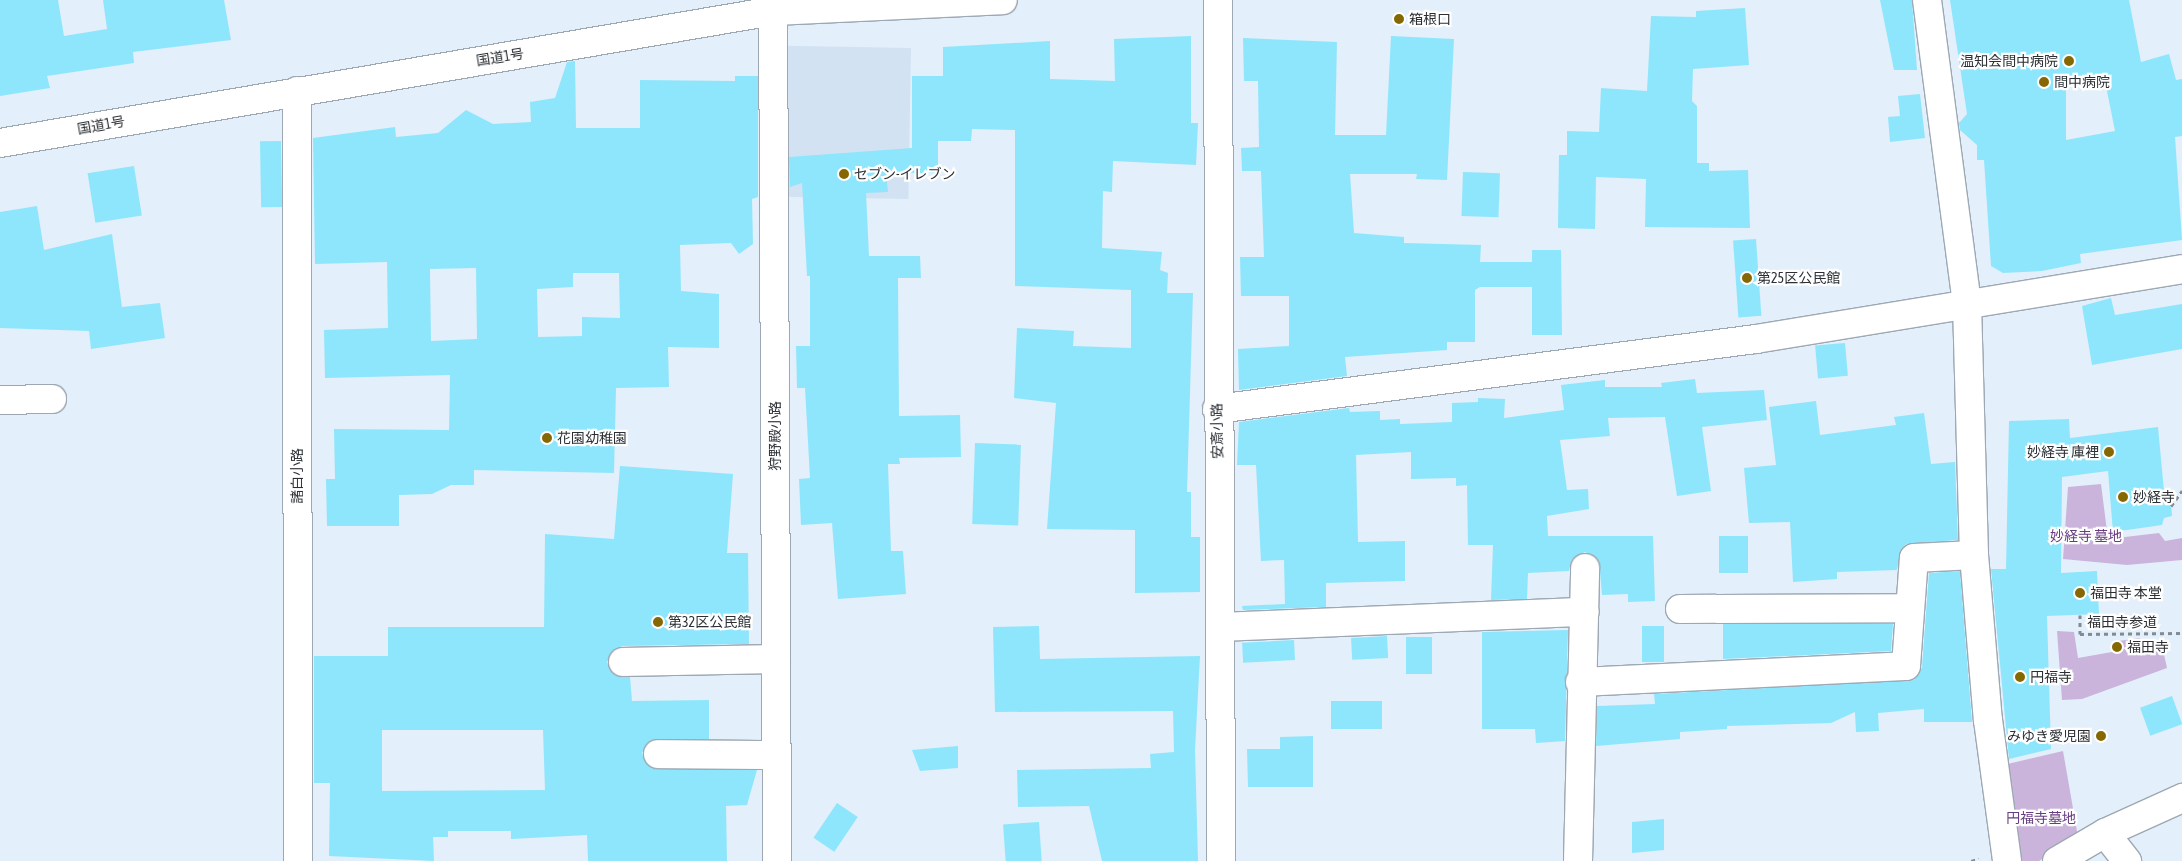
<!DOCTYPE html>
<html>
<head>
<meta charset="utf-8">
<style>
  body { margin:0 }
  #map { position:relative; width:2182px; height:861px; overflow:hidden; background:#e3effa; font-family:"Asap Condensed","Noto Sans JP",sans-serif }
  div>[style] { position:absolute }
  .built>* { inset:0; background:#d2e2f3; transform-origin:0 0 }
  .green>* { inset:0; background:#cbb4db }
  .building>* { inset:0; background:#8ee6fc; transform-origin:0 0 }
  .path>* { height:3px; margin-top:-1.5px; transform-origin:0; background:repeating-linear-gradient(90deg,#828a92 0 4px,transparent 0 8px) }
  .roads { filter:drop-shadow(1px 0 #9da8b3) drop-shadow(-1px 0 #9da8b3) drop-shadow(0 1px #9da8b3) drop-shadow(0 -1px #9da8b3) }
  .minor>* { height:28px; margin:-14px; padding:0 14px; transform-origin:14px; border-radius:14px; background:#fff }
  .highway>* { height:28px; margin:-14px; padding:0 14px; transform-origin:14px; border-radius:14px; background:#fff }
  .dots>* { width:14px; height:14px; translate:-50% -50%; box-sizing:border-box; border:2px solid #fff; border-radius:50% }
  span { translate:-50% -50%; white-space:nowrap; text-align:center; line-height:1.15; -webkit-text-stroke:4.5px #fff; paint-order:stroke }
  .poi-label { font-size:14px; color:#2c3035 }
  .left { translate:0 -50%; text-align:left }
  .right { translate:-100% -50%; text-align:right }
  .street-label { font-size:14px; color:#2c3035 }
  .park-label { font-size:14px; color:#683c82 }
</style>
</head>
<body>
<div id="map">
  <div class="built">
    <div style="left:911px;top:48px;width:151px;height:127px;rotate:91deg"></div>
  </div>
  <div class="green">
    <div style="clip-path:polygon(2101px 484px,2108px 539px,2159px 533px,2165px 541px,2182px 538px,2182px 560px,2127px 565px,2063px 559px,2068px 487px)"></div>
    <div style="clip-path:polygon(2057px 631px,2074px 632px,2078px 658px,2112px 652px,2119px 641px,2139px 638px,2162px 645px,2167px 668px,2082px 699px,2062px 700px)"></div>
    <div style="clip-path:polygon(2063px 751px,2078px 837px,2039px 861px,2013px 861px,1999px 766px)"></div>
  </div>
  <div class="building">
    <div style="clip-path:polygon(0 0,58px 0,64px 36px,107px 29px,103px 0,224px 0,231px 40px,133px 52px,134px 63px,47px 76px,50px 88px,0 96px)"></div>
    <div style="clip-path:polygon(1880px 0,1912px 0,1917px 70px,1894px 70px)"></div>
    <div style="clip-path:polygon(evenodd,1950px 0,2129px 0,2141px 62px,2169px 54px,2176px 80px,2182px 79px,2182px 136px,2175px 137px,2182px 240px,2080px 254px,2081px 263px,2042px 271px,2003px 273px,1991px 266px,1984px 160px,1977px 160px,1977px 145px,1960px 130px,1959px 123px,1967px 114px,1950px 0,2104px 76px,2115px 131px,2066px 140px,2066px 84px,2104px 76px)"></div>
    <div style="clip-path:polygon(1745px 8px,1749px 65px,1693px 69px,1692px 101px,1697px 106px,1697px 163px,1709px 163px,1709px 171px,1748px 170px,1750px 228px,1645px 227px,1646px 179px,1596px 177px,1595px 229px,1558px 228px,1559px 155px,1567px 155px,1567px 131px,1599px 132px,1601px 88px,1647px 91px,1651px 16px,1696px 17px,1696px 11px)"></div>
    <div style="clip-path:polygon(1191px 36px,1191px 123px,1198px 123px,1196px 165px,1113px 161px,1112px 192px,1103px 191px,1102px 248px,1162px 252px,1160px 270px,1168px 273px,1167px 293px,1193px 293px,1187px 492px,1191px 492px,1191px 537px,1200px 537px,1200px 592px,1135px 593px,1135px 530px,1047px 529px,1056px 403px,1014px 398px,1017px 328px,1074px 331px,1073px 346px,1131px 348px,1131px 290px,1015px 286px,1015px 130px,972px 129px,971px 141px,938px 141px,938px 173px,886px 173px,888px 192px,866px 193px,869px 256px,920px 256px,921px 278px,898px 278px,899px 416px,960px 415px,961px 457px,899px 458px,900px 464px,888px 464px,891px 551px,903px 551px,906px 594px,838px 599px,832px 523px,801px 525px,799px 479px,810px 478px,805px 388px,797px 388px,796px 346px,810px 346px,810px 276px,807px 276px,802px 183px,790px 187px,789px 157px,912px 148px,912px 76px,943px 76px,943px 47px,1050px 41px,1050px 79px,1115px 81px,1114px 39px)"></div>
    <div style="clip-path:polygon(1391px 36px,1454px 39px,1447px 180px,1416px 179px,1417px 174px,1350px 174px,1354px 233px,1404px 237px,1404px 243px,1481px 245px,1480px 262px,1532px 262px,1532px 250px,1561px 250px,1562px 335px,1532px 335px,1532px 287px,1480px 287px,1475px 290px,1475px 342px,1447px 342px,1447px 350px,1345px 357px,1347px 376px,1239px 390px,1238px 349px,1289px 346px,1289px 296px,1241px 296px,1240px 257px,1264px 257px,1261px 171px,1242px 171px,1241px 148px,1259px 147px,1258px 81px,1244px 81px,1243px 38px,1337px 42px,1335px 135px,1386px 135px)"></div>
    <div style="clip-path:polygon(evenodd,575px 61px,576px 128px,640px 128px,640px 80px,735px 81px,735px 76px,758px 76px,758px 197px,752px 199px,753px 244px,739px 254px,731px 243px,680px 245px,681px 291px,719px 294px,719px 348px,668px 347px,669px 387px,616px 388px,614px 473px,474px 470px,474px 485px,451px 485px,432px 494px,399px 495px,399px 526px,327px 526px,326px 479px,335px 479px,334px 429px,449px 430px,450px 375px,325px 378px,324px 330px,388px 328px,387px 262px,315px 264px,313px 138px,395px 127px,396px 137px,438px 133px,466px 110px,493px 124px,531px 122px,530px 102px,555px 98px,567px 62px,575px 61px,476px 268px,477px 339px,431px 341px,430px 269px,476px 268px,575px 61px,573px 273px,619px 273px,620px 318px,582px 317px,582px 336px,538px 337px,537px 289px,573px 287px,573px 273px)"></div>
    <div style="clip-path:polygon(1920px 94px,1925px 138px,1890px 142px,1888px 117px,1900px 116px,1898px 96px)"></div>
    <div style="left:281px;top:141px;width:66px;height:21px;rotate:89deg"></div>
    <div style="left:134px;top:166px;width:50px;height:47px;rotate:81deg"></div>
    <div style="left:1463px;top:172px;width:37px;height:44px;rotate:2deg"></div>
    <div style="clip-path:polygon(37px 206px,44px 250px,112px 234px,122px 307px,160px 303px,165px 338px,91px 349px,89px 331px,0 328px,0 212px)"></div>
    <div style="left:1756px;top:239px;width:77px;height:23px;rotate:86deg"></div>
    <div style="clip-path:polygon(2111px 298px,2115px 315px,2182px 304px,2182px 349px,2092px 365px,2082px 306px)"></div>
    <div style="left:1845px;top:343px;width:33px;height:30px;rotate:85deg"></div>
    <div style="clip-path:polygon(1695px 379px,1697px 393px,1764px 390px,1767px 420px,1702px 427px,1711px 491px,1677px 496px,1665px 417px,1608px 418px,1610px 436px,1560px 440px,1567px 490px,1588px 489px,1589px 509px,1547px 516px,1548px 536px,1653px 536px,1655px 601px,1628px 602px,1628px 594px,1602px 595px,1599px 561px,1585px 552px,1572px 559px,1569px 571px,1528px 573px,1527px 599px,1491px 600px,1493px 545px,1468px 545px,1467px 485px,1456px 486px,1456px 478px,1411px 479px,1411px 452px,1356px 455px,1358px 542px,1405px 541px,1405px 581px,1326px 583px,1326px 607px,1243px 610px,1242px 606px,1285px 604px,1284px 560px,1261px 561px,1256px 465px,1237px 465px,1239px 422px,1349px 408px,1350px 412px,1380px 411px,1380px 420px,1400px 419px,1400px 424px,1452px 422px,1452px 403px,1478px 402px,1478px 398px,1505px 399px,1504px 418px,1564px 410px,1561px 385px,1605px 380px,1605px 387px,1662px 387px,1661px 383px)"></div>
    <div style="clip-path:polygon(1816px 401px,1820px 435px,1896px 425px,1894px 417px,1924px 413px,1931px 464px,1955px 462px,1958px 540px,1906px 544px,1901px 550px,1897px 570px,1837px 572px,1837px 579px,1793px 582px,1790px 522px,1749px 523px,1744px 468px,1776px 465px,1769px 407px)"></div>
    <div style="clip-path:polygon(2069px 419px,2070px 438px,2158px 427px,2164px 491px,2170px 491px,2172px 516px,2164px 518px,2162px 525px,2113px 532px,2108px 471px,2062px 477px,2061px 573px,2097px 571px,2099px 614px,2047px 616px,2051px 749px,2009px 759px,1991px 569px,2006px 569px,2009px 421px)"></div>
    <div style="left:975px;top:443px;width:46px;height:81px;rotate:2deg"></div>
    <div style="clip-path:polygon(evenodd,620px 466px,733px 474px,727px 553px,748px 553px,749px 644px,623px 646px,615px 649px,607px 662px,615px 675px,630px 677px,632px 701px,709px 700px,709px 739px,651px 740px,642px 753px,650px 767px,757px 770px,747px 805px,726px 806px,727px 861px,588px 861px,587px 835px,511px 839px,511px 831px,448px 831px,448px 837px,433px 837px,434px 861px,329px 856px,330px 783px,314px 783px,314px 656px,388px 656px,388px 627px,544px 627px,545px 534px,614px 539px,620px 466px,382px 730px,543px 730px,545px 790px,382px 791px,382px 730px)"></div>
    <div style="left:1719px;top:536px;width:29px;height:37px"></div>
    <div style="clip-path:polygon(1960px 571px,1972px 722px,1924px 722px,1924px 709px,1878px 713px,1879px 731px,1856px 732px,1855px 712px,1831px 723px,1727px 726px,1727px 729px,1680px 732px,1680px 739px,1596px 746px,1597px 706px,1655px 704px,1654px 694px,1914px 680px,1922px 667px,1929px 573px)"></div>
    <div style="clip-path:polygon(1723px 624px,1893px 624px,1891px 651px,1723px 659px)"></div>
    <div style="clip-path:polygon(1039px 626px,1040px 659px,1200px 656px,1195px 750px,1198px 861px,1102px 861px,1089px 806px,1018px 807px,1017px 770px,1151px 768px,1150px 754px,1174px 752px,1173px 711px,995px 712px,993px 627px)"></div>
    <div style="left:1642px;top:626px;width:22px;height:36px"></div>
    <div style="clip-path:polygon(1568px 630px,1565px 741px,1536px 743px,1535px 729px,1482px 729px,1482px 632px)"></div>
    <div style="left:1387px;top:636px;width:22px;height:36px;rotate:87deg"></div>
    <div style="left:1406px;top:637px;width:26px;height:37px"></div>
    <div style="left:1294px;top:640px;width:20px;height:52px;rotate:87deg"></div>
    <div style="left:2172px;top:696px;width:30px;height:34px;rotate:70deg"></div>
    <div style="left:1331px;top:701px;width:51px;height:28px"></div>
    <div style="clip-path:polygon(1313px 736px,1313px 787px,1248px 787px,1247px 749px,1280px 749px,1280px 737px)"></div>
    <div style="clip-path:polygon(958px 746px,958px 768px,920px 771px,912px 750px)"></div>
    <div style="left:837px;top:803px;width:25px;height:42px;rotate:34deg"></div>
    <div style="clip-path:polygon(1664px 819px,1664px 850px,1632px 853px,1632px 822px)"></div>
    <div style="left:1039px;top:822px;width:39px;height:36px;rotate:86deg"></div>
  </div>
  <div class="path">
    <div style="left:2171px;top:506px;width:19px;rotate:-54deg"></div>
    <div style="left:2080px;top:615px;width:19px;rotate:90deg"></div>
    <div style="left:2080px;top:634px;width:102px;rotate:-0.6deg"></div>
    <div style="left:1971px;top:861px;width:8px;rotate:-14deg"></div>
  </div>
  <div class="roads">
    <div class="minor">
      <div style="left:773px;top:0;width:861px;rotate:89.73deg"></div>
      <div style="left:1218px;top:0;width:861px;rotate:89.8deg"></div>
      <div style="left:1927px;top:0;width:307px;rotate:82.5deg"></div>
      <div style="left:1967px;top:304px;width:251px;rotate:88.4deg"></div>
      <div style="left:1974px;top:555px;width:166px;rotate:85.2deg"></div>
      <div style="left:1988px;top:720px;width:142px;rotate:82.3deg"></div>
      <div style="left:297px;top:91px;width:770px;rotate:89.93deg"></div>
      <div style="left:0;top:400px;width:52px;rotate:-1.1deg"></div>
      <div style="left:1217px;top:409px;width:544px;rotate:-7.4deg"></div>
      <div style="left:1756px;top:339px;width:432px;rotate:-9.3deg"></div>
      <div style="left:1680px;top:609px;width:230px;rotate:-0.2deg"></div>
      <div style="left:1220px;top:627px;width:365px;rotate:-2.4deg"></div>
      <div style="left:623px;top:662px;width:153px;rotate:-1.1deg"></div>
      <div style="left:1580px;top:682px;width:326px;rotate:-2.8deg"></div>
      <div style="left:1906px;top:666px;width:108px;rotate:-85.8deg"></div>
      <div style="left:1914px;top:558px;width:60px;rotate:-2.9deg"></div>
      <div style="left:658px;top:754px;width:119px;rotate:0.5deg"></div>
      <div style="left:2105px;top:833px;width:36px;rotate:52deg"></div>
      <div style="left:1578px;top:861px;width:293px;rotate:-88.6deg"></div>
      <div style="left:2057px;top:861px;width:56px;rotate:-30.3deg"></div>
      <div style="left:2105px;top:833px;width:85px;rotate:-24.4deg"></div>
    </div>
    <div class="highway">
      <div style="left:0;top:143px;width:784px;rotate:-9.69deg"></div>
      <div style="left:773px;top:11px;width:230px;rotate:-2.7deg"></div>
    </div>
  </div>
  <div class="dots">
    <div style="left:1399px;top:19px;background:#866802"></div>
    <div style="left:2069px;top:61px;background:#866802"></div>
    <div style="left:2044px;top:82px;background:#866802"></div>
    <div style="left:844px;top:174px;background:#866802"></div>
    <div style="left:1747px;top:278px;background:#866802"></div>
    <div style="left:547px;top:438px;background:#866802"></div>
    <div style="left:2109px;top:452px;background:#866802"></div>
    <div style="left:2123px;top:497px;background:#866802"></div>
    <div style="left:2080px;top:593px;background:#866802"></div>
    <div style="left:658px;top:622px;background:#866802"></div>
    <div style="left:2117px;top:647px;background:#866802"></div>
    <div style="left:2020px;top:677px;background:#866802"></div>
    <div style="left:2101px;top:736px;background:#866802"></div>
  </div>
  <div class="poi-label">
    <span class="left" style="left:1409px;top:19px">箱根口</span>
    <span class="right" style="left:2058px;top:61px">温知会間中病院</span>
    <span class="left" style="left:2054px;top:82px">間中病院</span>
    <span class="left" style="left:854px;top:174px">セブン-イレブン</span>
    <span class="left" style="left:1757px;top:278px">第25区公民館</span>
    <span class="left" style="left:557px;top:438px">花園幼稚園</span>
    <span class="right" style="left:2099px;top:452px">妙経寺 庫裡</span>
    <span class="left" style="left:2133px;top:497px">妙経寺</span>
    <span class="left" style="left:2090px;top:593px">福田寺 本堂</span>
    <span class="left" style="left:668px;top:622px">第32区公民館</span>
    <span class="left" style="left:2127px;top:647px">福田寺</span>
    <span class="left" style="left:2030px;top:677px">円福寺</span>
    <span class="right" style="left:2091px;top:736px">みゆき愛児園</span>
  </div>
  <div class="street-label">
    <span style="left:500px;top:57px;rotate:-9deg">国道1号</span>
    <span style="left:101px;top:125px;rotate:-10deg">国道1号</span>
    <span style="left:1217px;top:431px;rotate:-91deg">安斎小路</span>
    <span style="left:775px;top:436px;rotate:-90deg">狩野殿小路</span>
    <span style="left:297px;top:476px;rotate:-90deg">諸白小路</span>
    <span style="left:2122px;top:622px">福田寺参道</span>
  </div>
  <div class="park-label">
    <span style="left:2086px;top:536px">妙経寺 墓地</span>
    <span style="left:2041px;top:818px">円福寺墓地</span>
  </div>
</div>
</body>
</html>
